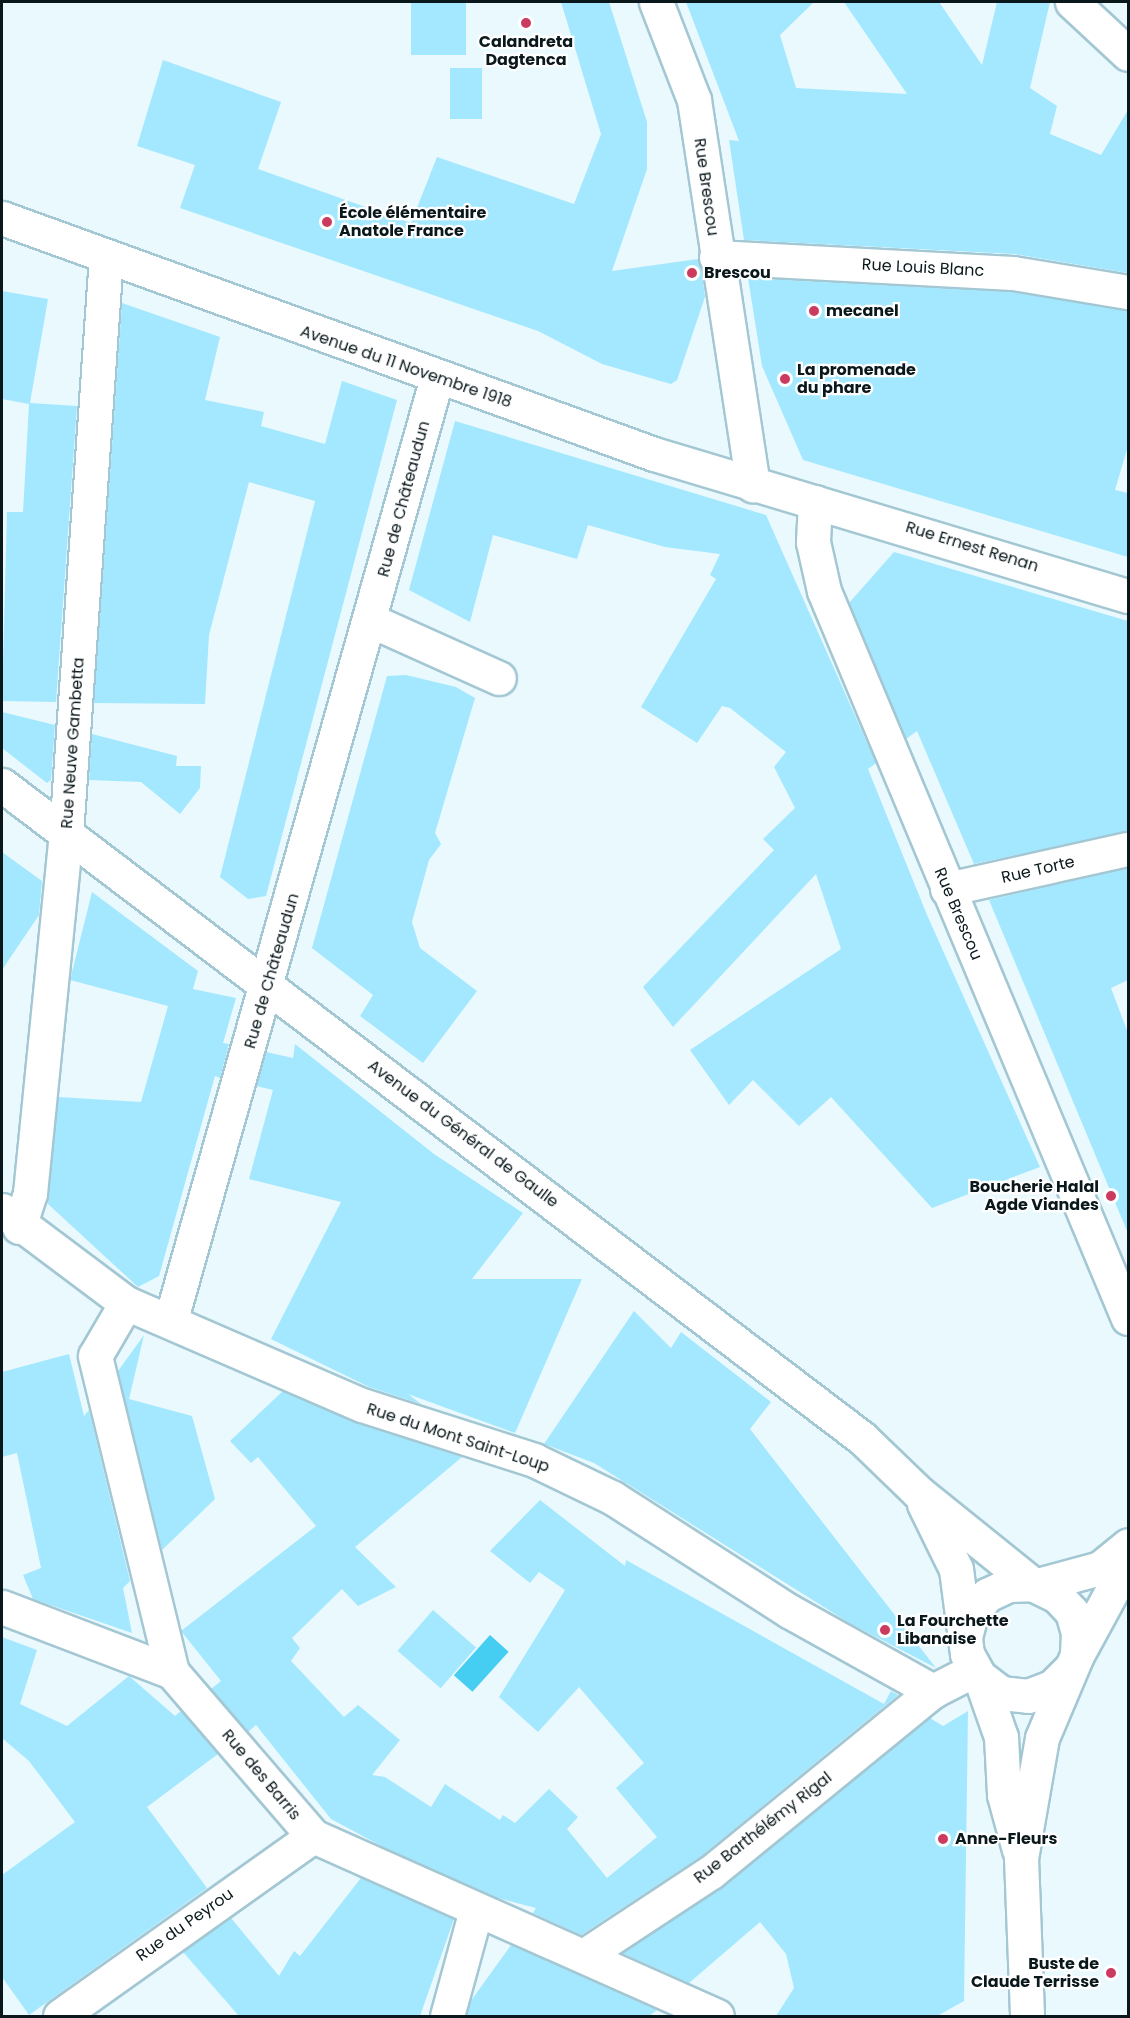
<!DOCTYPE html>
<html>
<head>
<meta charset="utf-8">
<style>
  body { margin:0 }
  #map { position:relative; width:1130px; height:2018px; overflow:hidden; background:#eaf9fe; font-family:Poppins,sans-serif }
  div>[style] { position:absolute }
  .water>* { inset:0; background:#45cdf2; transform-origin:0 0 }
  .building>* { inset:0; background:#a3e8fe; transform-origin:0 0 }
  .roads { filter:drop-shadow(2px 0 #a3c7d3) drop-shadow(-2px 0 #a3c7d3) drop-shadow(0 2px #a3c7d3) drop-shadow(0 -2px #a3c7d3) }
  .minor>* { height:33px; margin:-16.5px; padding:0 16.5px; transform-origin:16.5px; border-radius:16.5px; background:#fff }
  .major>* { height:33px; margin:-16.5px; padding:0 16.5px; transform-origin:16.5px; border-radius:16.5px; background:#fff }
  .dots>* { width:16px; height:16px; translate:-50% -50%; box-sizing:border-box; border:3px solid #fff; border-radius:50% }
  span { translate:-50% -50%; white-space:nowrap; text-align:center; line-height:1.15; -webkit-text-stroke:4.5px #fff; paint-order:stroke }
  .poi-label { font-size:16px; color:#0a181c; font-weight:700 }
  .left { translate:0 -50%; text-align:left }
  .right { translate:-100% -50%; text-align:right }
  .street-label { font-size:16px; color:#0a181c }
  .frame { position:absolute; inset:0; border:3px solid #0a181c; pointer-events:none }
</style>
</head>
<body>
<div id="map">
  <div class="water">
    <div style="left:490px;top:1635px;width:25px;height:54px;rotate:42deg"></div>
  </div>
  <div class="building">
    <div style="left:411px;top:2px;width:55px;height:53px"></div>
    <div style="clip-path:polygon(561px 2px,609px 2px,647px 122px,647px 169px,612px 271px,698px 259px,701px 267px,705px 297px,677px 380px,671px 384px,602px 364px,538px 331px,180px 208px,195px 165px,137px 146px,163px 60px,281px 102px,258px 169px,411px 223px,437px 157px,574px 204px,601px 134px)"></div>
    <div style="clip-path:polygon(686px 2px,814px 2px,780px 35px,796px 88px,907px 94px,844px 2px,939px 2px,982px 65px,997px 2px,1050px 2px,1030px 88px,1057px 106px,1050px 134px,1101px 155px,1128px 110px,1128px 273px,1014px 254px,744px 240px,729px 140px,739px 141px)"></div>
    <div style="left:482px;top:68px;width:51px;height:32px;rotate:90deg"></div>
    <div style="clip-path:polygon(748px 278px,1011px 292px,1128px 310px,1128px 446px,1115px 490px,1128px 493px,1128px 557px,803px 460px,762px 366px)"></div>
    <div style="clip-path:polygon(2px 291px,48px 299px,30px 403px,77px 406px,56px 702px,2px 701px,7px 512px,23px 512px,29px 404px,2px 399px)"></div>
    <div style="clip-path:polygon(122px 303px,220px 337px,205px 400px,264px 412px,261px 426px,325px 444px,342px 381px,397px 400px,266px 896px,248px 899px,220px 877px,315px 501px,249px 482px,209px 635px,205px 704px,94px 703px)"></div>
    <div style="clip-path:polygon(455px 421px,766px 515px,876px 763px,868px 769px,927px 915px,1040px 1167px,932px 1208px,831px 1097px,799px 1126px,753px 1080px,729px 1105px,690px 1050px,841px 949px,816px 874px,673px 1027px,643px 987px,774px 850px,763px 839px,795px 808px,774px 767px,786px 752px,730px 708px,722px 706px,697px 743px,641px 707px,716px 579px,710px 575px,720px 554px,665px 547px,588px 525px,577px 559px,493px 535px,470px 622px,409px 590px)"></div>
    <div style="clip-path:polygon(894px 552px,1128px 621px,1128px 831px,974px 864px,917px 731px,906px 739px,849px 603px)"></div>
    <div style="clip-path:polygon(406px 675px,456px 687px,475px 698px,435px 833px,441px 844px,429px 860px,412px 922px,420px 948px,477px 991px,423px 1063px,360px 1016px,373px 995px,312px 948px,387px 676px)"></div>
    <div style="clip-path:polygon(2px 712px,55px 725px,51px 780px,47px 783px,2px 748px)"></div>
    <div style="clip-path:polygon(92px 734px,177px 756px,176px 766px,201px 766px,200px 788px,180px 814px,141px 782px,89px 780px)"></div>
    <div style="clip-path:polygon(2px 852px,42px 881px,39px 915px,2px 970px)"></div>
    <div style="clip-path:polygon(1128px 868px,1128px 980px,1111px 988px,1128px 1033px,1127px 1231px,989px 900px)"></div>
    <div style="clip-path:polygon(92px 892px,198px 971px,193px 989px,236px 998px,223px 1043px,229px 1044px,220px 1078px,215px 1076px,159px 1276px,138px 1287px,48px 1204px,58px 1097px,141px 1102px,168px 1006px,70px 980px)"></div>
    <div style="clip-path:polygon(295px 1044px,434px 1154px,523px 1213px,472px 1279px,582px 1279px,515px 1433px,408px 1394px,421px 1404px,369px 1387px,271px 1339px,341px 1202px,249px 1179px,273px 1090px,256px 1086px,266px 1052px,293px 1058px)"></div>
    <div style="clip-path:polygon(634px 1311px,671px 1348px,681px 1332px,771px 1402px,750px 1429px,936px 1668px,851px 1624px,594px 1463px,544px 1444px)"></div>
    <div style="clip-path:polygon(144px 1335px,129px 1399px,192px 1416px,215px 1499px,162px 1550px,118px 1371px)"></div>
    <div style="clip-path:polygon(69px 1354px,84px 1416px,89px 1410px,130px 1581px,123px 1588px,132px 1633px,33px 1599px,23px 1575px,41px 1568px,17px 1453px,2px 1457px,2px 1372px)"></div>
    <div style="clip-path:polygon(283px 1391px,356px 1423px,462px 1457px,355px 1547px,396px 1587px,358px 1606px,342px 1589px,292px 1638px,300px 1648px,291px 1661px,344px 1717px,358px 1705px,400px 1740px,372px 1775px,385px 1777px,431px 1807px,445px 1784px,500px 1820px,503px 1815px,515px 1823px,549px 1789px,578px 1817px,567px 1829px,607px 1878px,657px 1837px,616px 1788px,644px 1763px,579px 1687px,538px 1732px,499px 1697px,565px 1590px,539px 1572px,530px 1583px,490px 1551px,540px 1500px,625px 1566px,626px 1560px,884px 1704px,891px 1691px,898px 1695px,700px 1857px,581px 1935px,533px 1913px,536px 1908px,498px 1898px,387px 1849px,331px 1819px,256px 1725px,248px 1732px,211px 1689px,221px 1681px,181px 1631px,316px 1526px,258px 1457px,251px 1463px,230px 1441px)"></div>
    <div style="left:433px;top:1610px;width:57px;height:54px;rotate:41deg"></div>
    <div style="clip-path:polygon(2px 1637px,37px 1650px,20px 1704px,67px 1726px,129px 1676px,175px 1716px,181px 1711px,218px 1754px,147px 1807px,207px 1888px,29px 2015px,2px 1977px,2px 1875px,75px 1822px,29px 1761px,2px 1738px)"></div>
    <div style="clip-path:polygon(968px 1711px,964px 2001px,937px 2016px,776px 2016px,794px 1988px,786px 1954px,760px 1922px,689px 1983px,622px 1953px,723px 1887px,930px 1718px,943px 1726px)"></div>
    <div style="clip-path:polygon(361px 1878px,454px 1919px,420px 2016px,239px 2016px,183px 1952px,231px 1918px,279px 1976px,294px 1951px,300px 1956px)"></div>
    <div style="clip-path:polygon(511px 1945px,657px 2010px,649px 2016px,466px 2016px,470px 2002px)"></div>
  </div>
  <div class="roads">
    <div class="minor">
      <div style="left:656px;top:2px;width:105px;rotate:68.8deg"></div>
      <div style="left:694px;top:100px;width:390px;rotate:81.3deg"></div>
      <div style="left:1072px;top:2px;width:76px;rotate:42.9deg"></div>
      <div style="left:2px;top:218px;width:693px;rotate:19.9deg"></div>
      <div style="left:654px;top:454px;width:495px;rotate:16.7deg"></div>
      <div style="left:716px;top:257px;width:297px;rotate:3.1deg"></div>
      <div style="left:1013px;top:273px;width:117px;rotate:9.4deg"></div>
      <div style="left:815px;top:502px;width:40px;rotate:92.9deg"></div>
      <div style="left:813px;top:542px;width:50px;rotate:77.3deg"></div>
      <div style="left:824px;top:591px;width:788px;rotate:67.31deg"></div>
      <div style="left:372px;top:621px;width:139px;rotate:24.2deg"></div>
      <div style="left:947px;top:889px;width:185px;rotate:-12.5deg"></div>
      <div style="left:2px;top:1210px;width:155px;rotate:36.9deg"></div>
      <div style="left:126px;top:1303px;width:257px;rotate:23.4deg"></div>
      <div style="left:362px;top:1405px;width:181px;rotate:17.7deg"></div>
      <div style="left:534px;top:1460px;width:88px;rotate:25.7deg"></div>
      <div style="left:613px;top:1498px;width:209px;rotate:32.7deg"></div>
      <div style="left:789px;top:1611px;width:165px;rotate:29.1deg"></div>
      <div style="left:933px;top:1691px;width:46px;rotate:-27.1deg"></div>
      <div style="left:19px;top:1227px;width:36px;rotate:-72deg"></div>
      <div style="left:30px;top:1193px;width:361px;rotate:-84.3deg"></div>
      <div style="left:66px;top:834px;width:579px;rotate:-86.04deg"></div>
      <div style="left:126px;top:1303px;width:61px;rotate:120.3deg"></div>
      <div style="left:95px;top:1356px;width:325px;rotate:76.3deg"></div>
      <div style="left:172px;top:1672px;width:216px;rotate:49.3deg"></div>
      <div style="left:313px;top:1836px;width:442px;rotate:24deg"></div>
      <div style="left:171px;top:1319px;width:979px;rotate:-74.23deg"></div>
      <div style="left:1038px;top:1585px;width:64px;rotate:-15.3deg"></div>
      <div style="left:1100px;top:1568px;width:36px;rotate:-39deg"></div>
      <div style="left:2px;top:1607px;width:182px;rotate:20.9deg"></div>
      <div style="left:1077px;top:1655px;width:77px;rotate:-61.4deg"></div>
      <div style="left:1114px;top:1587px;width:21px;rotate:-47deg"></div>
      <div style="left:585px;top:1955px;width:151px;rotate:-33.4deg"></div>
      <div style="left:711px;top:1872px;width:286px;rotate:-39.2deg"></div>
      <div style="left:60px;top:2016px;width:310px;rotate:-35.4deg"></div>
      <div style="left:447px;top:2016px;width:110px;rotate:-74.7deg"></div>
    </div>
    <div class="major">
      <div style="left:2px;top:785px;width:1080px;rotate:37.21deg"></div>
      <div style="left:862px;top:1438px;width:78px;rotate:44deg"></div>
      <div style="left:918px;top:1492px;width:146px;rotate:38.9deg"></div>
      <div style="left:924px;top:1504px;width:72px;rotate:63.8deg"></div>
      <div style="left:956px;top:1569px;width:86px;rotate:82.6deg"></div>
      <div style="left:967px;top:1654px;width:26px;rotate:61deg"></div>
      <div style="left:980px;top:1677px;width:26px;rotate:37deg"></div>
      <div style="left:1001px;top:1693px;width:27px;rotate:6deg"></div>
      <div style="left:1028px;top:1696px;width:26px;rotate:-21deg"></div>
      <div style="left:1052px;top:1687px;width:27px;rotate:-45deg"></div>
      <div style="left:965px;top:1637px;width:24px;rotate:-75deg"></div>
      <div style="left:971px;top:1614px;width:25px;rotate:-50deg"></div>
      <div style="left:987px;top:1595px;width:23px;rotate:-25deg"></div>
      <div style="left:1008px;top:1585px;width:24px;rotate:-2deg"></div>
      <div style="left:1032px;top:1584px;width:28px;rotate:26deg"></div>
      <div style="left:1057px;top:1596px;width:22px;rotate:47deg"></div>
      <div style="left:1072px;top:1612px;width:22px;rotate:74deg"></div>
      <div style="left:1078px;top:1633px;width:22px;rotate:93deg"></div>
      <div style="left:1077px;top:1655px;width:90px;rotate:112.9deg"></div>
      <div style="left:1042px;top:1738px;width:122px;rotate:99.9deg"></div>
      <div style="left:1021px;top:1858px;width:158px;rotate:87.8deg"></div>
      <div style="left:980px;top:1677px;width:64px;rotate:70.7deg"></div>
      <div style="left:1001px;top:1737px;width:58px;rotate:87deg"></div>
      <div style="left:1004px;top:1795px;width:57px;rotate:74.7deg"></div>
    </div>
  </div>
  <div class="dots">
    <div style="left:526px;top:23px;background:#ca3b5f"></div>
    <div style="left:327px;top:222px;background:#ca3b5f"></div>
    <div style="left:692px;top:273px;background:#ca3b5f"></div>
    <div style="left:814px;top:311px;background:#ca3b5f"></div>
    <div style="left:785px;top:379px;background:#ca3b5f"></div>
    <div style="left:1111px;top:1196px;background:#ca3b5f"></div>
    <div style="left:885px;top:1630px;background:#ca3b5f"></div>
    <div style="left:943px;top:1839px;background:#ca3b5f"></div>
    <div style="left:1111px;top:1973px;background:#ca3b5f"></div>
  </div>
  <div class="poi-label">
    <span style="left:526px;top:51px">Calandreta<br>Dagtenca</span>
    <span class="left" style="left:339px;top:222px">École élémentaire<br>Anatole France</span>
    <span class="left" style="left:704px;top:273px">Brescou</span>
    <span class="left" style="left:826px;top:311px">mecanel</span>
    <span class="left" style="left:797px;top:379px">La promenade<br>du phare</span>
    <span class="right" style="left:1099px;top:1196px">Boucherie Halal<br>Agde Viandes</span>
    <span class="left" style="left:897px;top:1630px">La Fourchette<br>Libanaise</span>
    <span class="left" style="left:955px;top:1839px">Anne-Fleurs</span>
    <span class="right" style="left:1099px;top:1973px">Buste de<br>Claude Terrisse</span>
  </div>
  <div class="street-label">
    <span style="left:706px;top:187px;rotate:82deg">Rue Brescou</span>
    <span style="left:923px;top:268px;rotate:3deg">Rue Louis Blanc</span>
    <span style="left:406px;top:367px;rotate:19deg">Avenue du 11 Novembre 1918</span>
    <span style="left:404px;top:499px;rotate:-75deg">Rue de Châteaudun</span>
    <span style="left:972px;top:547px;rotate:17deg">Rue Ernest Renan</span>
    <span style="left:73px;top:743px;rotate:-86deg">Rue Neuve Gambetta</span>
    <span style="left:1038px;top:870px;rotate:-13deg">Rue Torte</span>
    <span style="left:958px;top:914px;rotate:67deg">Rue Brescou</span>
    <span style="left:272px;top:971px;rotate:-74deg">Rue de Châteaudun</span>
    <span style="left:463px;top:1134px;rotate:37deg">Avenue du Général de Gaulle</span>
    <span style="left:458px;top:1438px;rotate:18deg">Rue du Mont Saint-Loup</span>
    <span style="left:261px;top:1775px;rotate:50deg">Rue des Barris</span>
    <span style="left:763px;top:1828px;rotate:-38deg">Rue Barthélémy Rigal</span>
    <span style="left:185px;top:1925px;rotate:-35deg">Rue du Peyrou</span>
  </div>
  <div class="frame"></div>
</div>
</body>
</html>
